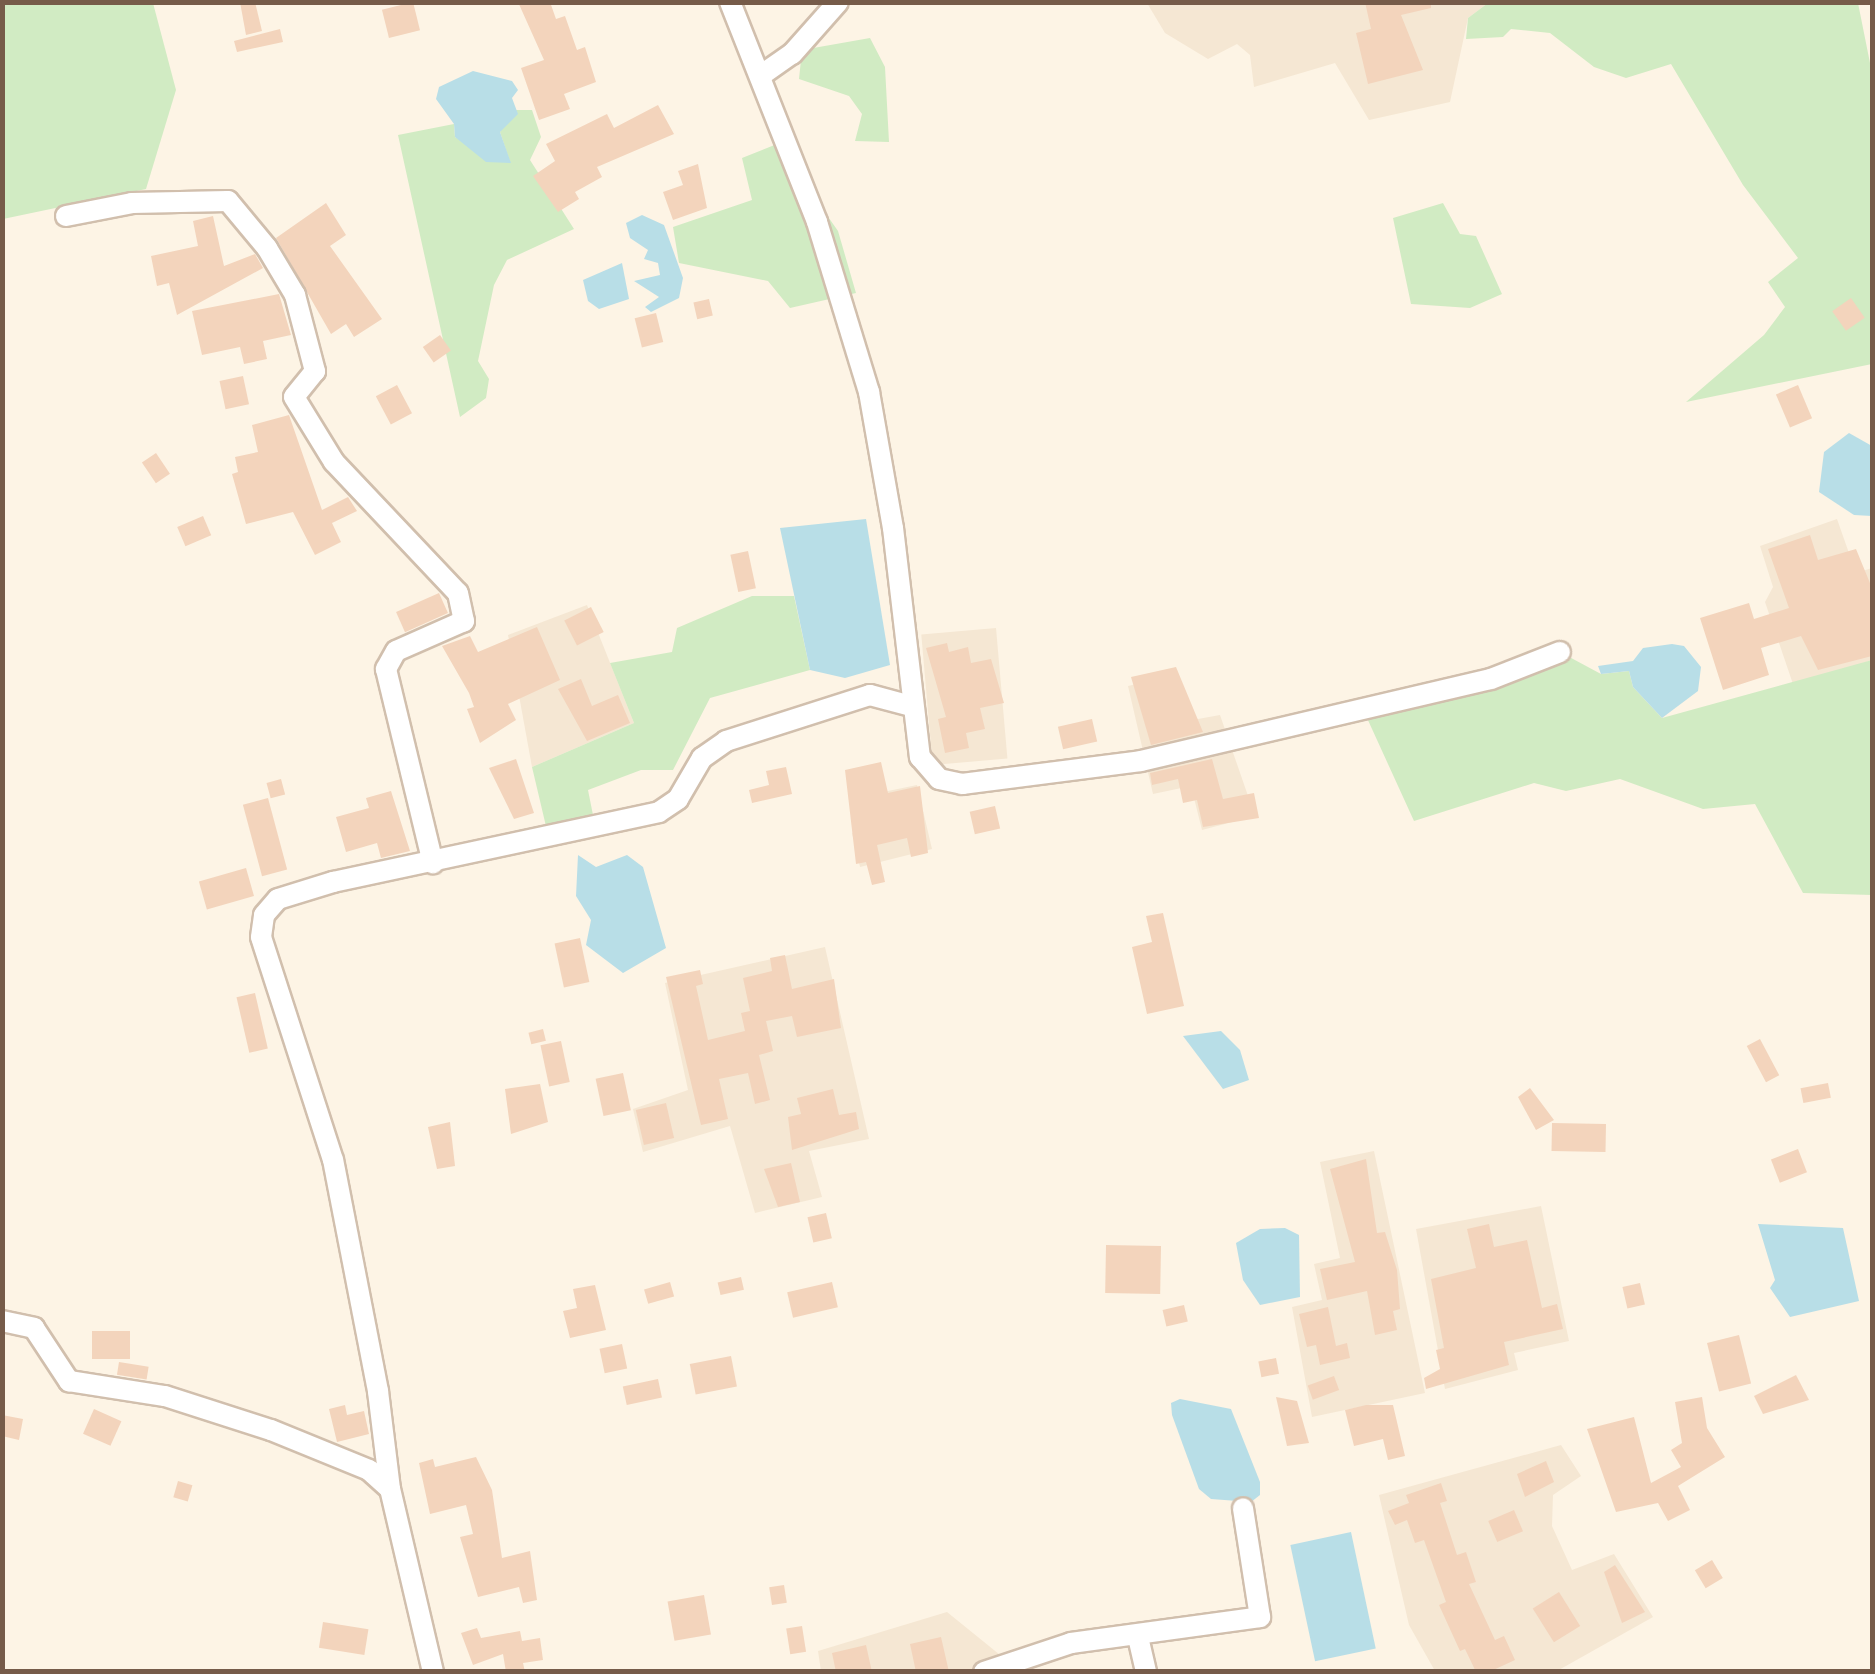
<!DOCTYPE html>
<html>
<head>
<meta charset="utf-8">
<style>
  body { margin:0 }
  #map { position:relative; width:1875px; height:1674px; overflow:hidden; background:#fdf4e5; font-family:"Golos Text",sans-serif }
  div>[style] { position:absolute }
  .residential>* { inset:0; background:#f5e7d3; transform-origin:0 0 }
  .green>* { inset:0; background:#d1ebc3 }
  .water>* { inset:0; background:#b8dee7; transform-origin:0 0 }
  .building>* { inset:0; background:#f3d4bc; transform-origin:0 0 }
  .roads { filter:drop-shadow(2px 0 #d1bfad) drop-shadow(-2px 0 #d1bfad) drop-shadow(0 2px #d1bfad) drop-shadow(0 -2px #d1bfad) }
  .minor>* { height:20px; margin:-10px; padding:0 10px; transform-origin:10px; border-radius:10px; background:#fff }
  span { translate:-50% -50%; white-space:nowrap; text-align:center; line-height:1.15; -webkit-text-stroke:10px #fff8ec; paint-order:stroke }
  .frame { position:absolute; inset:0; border:5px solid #765b49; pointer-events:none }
</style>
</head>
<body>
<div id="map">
  <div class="residential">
    <div style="clip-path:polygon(1147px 3px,1488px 3px,1468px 18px,1450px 102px,1369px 120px,1335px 63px,1254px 87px,1250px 55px,1237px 44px,1208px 59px,1165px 33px)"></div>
    <div style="clip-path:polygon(1837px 519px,1856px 573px,1872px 568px,1872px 660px,1794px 687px,1765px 602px,1773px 587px,1760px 546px)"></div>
    <div style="clip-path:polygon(587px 605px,634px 723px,532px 767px,508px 635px)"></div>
    <div style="left:996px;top:628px;width:131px;height:75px;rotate:85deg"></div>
    <div style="clip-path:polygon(1170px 676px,1176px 723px,1220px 715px,1255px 816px,1202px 830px,1191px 786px,1153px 794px,1128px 686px)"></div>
    <div style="clip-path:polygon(917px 785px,932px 849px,860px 867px,852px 833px,867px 827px,859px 797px)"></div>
    <div style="clip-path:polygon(825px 947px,869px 1139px,809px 1151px,822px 1197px,755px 1213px,730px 1126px,643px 1152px,633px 1109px,688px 1090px,665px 983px)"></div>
    <div style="clip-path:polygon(1374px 1151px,1425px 1393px,1312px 1417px,1292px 1307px,1322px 1300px,1314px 1264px,1340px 1258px,1320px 1162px)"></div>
    <div style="clip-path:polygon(1541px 1206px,1569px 1341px,1514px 1353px,1518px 1370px,1445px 1389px,1416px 1229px)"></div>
    <div style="clip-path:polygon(1561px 1445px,1581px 1476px,1553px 1495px,1552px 1526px,1572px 1570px,1614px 1554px,1653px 1617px,1557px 1671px,1435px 1671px,1409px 1625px,1379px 1495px)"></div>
    <div style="clip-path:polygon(947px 1612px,1020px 1671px,821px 1671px,818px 1651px)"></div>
  </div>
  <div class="green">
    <div style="clip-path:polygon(2px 3px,153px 3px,176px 90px,146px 189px,3px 219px)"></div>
    <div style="clip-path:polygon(1488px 3px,1858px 3px,1872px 73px,1872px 364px,1686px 402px,1764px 335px,1785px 307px,1768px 282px,1798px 258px,1743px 185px,1671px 64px,1626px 78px,1594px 67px,1550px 33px,1511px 29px,1503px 37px,1466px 39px,1468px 18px)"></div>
    <div style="clip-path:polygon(870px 38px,885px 67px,889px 142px,855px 141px,862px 114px,849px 96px,799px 79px,802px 50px)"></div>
    <div style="clip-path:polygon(513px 110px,532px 110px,541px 137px,530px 160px,574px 229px,507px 260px,494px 285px,478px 361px,489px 379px,486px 398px,460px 417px,398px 135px,454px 124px,455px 137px,494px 161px,510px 162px,500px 132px)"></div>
    <div style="clip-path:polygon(777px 144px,838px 231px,856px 293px,790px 308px,768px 281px,679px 263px,673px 227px,752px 200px,742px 158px)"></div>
    <div style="clip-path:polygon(1443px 203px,1460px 234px,1476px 236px,1502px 294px,1470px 308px,1411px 304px,1393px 218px)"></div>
    <div style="clip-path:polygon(752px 596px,794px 596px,810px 670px,710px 698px,673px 770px,641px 770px,588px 790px,596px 830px,549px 839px,532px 767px,634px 723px,610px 663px,672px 652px,677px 628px)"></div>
    <div style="clip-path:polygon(1560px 652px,1601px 674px,1629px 671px,1633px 687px,1662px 718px,1872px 660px,1872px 895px,1803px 893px,1755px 804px,1703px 809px,1620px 779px,1566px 791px,1534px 783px,1414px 821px,1367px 718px)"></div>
  </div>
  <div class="water">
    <div style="clip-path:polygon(473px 71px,512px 81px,518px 90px,512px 98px,518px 114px,500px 132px,511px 163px,486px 162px,455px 137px,454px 124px,436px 99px,439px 87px)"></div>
    <div style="clip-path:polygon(642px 215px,664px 225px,683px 278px,679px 298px,651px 312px,645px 307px,659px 297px,634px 281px,660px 275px,658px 263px,644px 259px,648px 250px,630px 238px,626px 223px)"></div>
    <div style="clip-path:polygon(622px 263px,629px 299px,599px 309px,588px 301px,583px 280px)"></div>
    <div style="clip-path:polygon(1849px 433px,1872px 446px,1872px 516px,1854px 515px,1819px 492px,1824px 452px)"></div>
    <div style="clip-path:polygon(866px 519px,890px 665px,845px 678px,810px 670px,780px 528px)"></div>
    <div style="clip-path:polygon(1672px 644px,1684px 646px,1701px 667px,1698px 691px,1662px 718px,1633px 687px,1629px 671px,1601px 674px,1598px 666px,1633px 661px,1643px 648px)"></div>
    <div style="clip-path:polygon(578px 855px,596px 867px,627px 855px,643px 867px,666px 948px,623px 973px,586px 945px,591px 920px,576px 896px)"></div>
    <div style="clip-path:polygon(1221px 1031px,1240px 1050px,1249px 1080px,1223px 1089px,1183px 1036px)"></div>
    <div style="clip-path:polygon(1758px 1224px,1843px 1228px,1859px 1301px,1790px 1317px,1770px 1288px,1775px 1280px)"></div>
    <div style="clip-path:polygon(1285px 1228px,1299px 1235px,1300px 1297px,1260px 1305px,1243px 1280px,1236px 1243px,1260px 1229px)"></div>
    <div style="clip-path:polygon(1180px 1399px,1231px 1409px,1260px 1482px,1260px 1495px,1251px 1502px,1211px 1499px,1199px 1489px,1172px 1415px,1171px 1403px)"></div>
    <div style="left:1351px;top:1532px;width:119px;height:62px;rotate:78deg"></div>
  </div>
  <div class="building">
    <div style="clip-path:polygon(240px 2px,255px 2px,262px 31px,246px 35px)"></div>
    <div style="left:413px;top:2px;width:29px;height:32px;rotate:76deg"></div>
    <div style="clip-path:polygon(518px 2px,550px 2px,556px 19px,565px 16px,577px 50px,585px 47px,596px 82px,564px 94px,570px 109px,539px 120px,521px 68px,544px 60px)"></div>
    <div style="clip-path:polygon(1365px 2px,1431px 2px,1431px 8px,1401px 15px,1423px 70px,1368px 84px,1356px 33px,1371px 29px)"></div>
    <div style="clip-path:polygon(280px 29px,283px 42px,237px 52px,234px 41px)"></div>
    <div style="clip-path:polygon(658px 105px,674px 134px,597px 167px,602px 177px,575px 192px,579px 199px,558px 212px,533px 176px,555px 161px,546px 144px,607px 114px,614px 128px)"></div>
    <div style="clip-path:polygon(698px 164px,707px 208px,673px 220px,663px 192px,683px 185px,678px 171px)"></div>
    <div style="clip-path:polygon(326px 203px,346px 235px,330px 246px,382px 319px,354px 337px,346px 324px,331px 334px,276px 238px)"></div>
    <div style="clip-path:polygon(213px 216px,224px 266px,255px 254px,263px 268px,177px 315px,169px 283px,157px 286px,151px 256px,198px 246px,193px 221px)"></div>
    <div style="clip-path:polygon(279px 294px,291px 335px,263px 341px,267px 359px,244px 364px,240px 347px,202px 355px,192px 311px)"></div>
    <div style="left:1851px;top:298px;width:24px;height:23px;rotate:55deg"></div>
    <div style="left:709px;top:299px;width:17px;height:16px;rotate:77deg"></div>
    <div style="left:656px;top:313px;width:30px;height:22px;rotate:76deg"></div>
    <div style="left:440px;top:335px;width:19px;height:21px;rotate:55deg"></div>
    <div style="left:243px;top:376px;width:29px;height:24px;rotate:78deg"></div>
    <div style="left:397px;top:385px;width:32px;height:24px;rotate:62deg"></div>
    <div style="left:1798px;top:385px;width:36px;height:24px;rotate:67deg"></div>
    <div style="clip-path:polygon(289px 415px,322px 510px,348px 497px,357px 511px,332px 523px,341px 542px,315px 555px,293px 512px,246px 524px,232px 474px,238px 472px,235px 457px,258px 452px,252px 425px)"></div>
    <div style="left:156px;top:453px;width:25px;height:17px;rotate:56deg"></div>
    <div style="left:203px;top:516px;width:21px;height:28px;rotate:67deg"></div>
    <div style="clip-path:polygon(1810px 535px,1818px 560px,1856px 549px,1872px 588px,1872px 656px,1818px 670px,1801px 636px,1761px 648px,1769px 675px,1723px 690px,1700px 618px,1749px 603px,1754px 619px,1789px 608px,1768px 549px)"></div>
    <div style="left:748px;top:551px;width:38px;height:18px;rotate:78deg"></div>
    <div style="left:439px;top:593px;width:22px;height:47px;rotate:66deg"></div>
    <div style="left:591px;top:607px;width:28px;height:30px;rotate:63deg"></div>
    <div style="clip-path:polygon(537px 627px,560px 680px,508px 704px,516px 720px,480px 743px,467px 709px,474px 707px,469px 693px,442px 646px,470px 636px,478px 652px)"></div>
    <div style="clip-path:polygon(947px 643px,949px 652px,968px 647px,971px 663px,991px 659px,1004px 703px,980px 708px,985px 729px,966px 733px,969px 748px,945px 753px,938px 719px,946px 717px,926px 648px)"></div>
    <div style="clip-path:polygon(1176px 667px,1203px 732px,1151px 745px,1131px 677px)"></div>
    <div style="clip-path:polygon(581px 679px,592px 706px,618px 695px,630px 723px,587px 741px,558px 689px)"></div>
    <div style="left:1092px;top:719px;width:23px;height:35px;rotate:77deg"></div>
    <div style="clip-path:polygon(516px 759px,534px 813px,514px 819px,489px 768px)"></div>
    <div style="clip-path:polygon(1212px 759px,1223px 799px,1254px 793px,1259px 818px,1203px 827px,1197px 800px,1183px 803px,1178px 779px,1152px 785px,1150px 773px)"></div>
    <div style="clip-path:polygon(881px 762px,888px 793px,920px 786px,928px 853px,911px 857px,907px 838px,877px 845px,885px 882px,872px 885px,866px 862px,856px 864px,845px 770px)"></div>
    <div style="clip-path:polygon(786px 767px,792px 794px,752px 803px,749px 790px,769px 785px,766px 771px)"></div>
    <div style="left:281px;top:779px;width:16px;height:15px;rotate:75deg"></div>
    <div style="clip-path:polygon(391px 791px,410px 851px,381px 858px,377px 843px,346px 852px,336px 817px,369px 808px,366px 798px)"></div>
    <div style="left:268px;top:798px;width:74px;height:26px;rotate:75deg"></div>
    <div style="left:995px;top:806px;width:23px;height:26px;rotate:77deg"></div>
    <div style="left:246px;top:868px;width:29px;height:49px;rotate:74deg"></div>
    <div style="clip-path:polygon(1163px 913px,1184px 1006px,1147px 1014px,1132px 947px,1152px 942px,1146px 916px)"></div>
    <div style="left:580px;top:938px;width:45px;height:26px;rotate:78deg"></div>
    <div style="clip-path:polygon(785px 955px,792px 989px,834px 979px,841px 1028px,797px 1037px,792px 1016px,766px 1021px,773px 1051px,759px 1055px,770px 1100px,755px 1104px,748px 1073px,719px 1079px,728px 1119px,701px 1125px,666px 977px,700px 970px,703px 984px,696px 986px,708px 1040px,745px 1031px,741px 1013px,750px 1011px,743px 978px,772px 971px,770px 958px)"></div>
    <div style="left:255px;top:993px;width:57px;height:19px;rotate:77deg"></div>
    <div style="left:543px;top:1029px;width:12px;height:15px;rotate:76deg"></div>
    <div style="left:1760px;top:1039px;width:41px;height:15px;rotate:62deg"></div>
    <div style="left:561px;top:1041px;width:42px;height:21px;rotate:78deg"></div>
    <div style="left:623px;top:1073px;width:38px;height:28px;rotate:78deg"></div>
    <div style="left:1828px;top:1083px;width:15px;height:28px;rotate:79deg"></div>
    <div style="clip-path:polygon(540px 1084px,548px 1122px,511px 1134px,505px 1089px)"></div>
    <div style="clip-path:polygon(1530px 1088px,1554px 1120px,1536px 1130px,1518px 1097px)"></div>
    <div style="clip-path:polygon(833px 1089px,839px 1115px,856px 1112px,859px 1129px,792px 1150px,788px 1117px,801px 1114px,797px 1098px)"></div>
    <div style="left:666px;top:1103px;width:36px;height:31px;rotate:77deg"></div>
    <div style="clip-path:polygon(450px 1122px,455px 1166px,437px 1169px,428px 1127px)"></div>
    <div style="left:1552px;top:1123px;width:54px;height:28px;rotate:1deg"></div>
    <div style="left:1798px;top:1149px;width:25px;height:29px;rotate:69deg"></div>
    <div style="clip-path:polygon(1366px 1159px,1377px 1233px,1385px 1232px,1397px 1270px,1400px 1309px,1393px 1311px,1397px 1330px,1375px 1335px,1367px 1291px,1327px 1300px,1320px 1269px,1355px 1262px,1330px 1169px)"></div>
    <div style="clip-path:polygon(791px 1163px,800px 1202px,778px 1207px,764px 1169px)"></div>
    <div style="left:826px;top:1213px;width:26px;height:19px;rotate:77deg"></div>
    <div style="clip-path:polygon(1489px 1224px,1494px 1247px,1527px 1240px,1542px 1308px,1557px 1304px,1563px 1329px,1504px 1342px,1509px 1365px,1426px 1389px,1424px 1378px,1440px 1369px,1436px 1350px,1444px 1348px,1431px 1279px,1476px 1268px,1467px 1229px)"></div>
    <div style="left:1161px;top:1246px;width:48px;height:55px;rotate:91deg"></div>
    <div style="left:741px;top:1277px;width:13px;height:24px;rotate:77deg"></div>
    <div style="left:670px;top:1282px;width:15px;height:27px;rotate:74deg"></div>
    <div style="left:832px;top:1282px;width:26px;height:46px;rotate:77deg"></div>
    <div style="left:1640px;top:1283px;width:22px;height:18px;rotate:77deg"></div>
    <div style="clip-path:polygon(595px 1285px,606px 1330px,570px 1338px,563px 1311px,577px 1308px,573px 1289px)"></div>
    <div style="left:1184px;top:1305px;width:17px;height:22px;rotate:77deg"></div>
    <div style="clip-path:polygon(1328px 1307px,1336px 1346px,1347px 1343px,1350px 1358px,1320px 1365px,1316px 1345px,1307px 1347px,1299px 1314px)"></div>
    <div style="left:130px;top:1331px;width:28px;height:38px;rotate:90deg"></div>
    <div style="left:1739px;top:1335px;width:50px;height:33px;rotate:76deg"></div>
    <div style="left:622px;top:1344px;width:25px;height:23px;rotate:78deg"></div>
    <div style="left:731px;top:1356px;width:31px;height:42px;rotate:79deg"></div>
    <div style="left:1276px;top:1358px;width:16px;height:18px;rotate:79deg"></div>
    <div style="left:119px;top:1362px;width:30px;height:13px;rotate:9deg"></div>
    <div style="clip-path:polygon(1796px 1375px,1809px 1400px,1763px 1414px,1754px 1396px)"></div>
    <div style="left:1334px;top:1376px;width:15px;height:28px;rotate:70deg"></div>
    <div style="left:658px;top:1379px;width:19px;height:36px;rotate:78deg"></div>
    <div style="clip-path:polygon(1276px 1397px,1297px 1401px,1309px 1443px,1287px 1446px)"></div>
    <div style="clip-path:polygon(1702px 1397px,1707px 1428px,1725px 1457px,1678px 1486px,1690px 1510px,1668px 1521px,1658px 1503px,1616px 1512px,1587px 1429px,1634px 1417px,1651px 1483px,1681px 1467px,1671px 1450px,1682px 1443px,1675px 1402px)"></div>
    <div style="clip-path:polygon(345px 1405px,347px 1415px,364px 1411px,369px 1434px,337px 1442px,329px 1409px)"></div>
    <div style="clip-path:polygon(1366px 1405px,1393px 1405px,1405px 1456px,1388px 1460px,1383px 1439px,1354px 1446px,1345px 1410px)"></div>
    <div style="left:94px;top:1409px;width:30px;height:27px;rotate:24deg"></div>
    <div style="clip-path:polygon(2px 1415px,23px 1419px,19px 1440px,2px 1436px)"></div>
    <div style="clip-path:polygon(476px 1457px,492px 1490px,502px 1558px,530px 1551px,537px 1600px,523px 1603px,519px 1587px,478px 1597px,460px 1537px,473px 1534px,466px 1505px,430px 1514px,419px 1463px,433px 1459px,435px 1467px)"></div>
    <div style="clip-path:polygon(1546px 1461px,1554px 1482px,1525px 1497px,1517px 1474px)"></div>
    <div style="left:178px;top:1481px;width:15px;height:17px;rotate:16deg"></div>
    <div style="clip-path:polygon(1441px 1483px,1447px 1501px,1440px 1503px,1457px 1555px,1466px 1552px,1476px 1582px,1469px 1584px,1495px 1640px,1504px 1636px,1515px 1660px,1489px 1672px,1476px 1672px,1465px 1649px,1460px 1651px,1439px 1605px,1446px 1602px,1424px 1540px,1415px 1543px,1407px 1520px,1395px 1525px,1388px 1511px,1409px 1503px,1406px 1495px)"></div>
    <div style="left:1514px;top:1510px;width:23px;height:28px;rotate:67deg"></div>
    <div style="left:1712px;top:1560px;width:21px;height:20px;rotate:59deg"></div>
    <div style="clip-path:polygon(1615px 1565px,1645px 1612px,1622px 1623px,1604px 1572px)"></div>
    <div style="left:784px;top:1585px;width:18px;height:15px;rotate:81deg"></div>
    <div style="left:1559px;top:1592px;width:40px;height:31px;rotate:58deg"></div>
    <div style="left:704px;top:1595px;width:40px;height:37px;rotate:80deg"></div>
    <div style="left:323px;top:1622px;width:46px;height:26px;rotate:9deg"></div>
    <div style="left:802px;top:1626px;width:26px;height:16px;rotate:81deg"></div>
    <div style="clip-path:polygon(477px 1628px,481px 1638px,520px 1631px,522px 1641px,540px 1638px,543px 1660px,523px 1663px,525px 1672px,506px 1672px,503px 1654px,473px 1665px,461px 1633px)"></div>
    <div style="clip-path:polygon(941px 1637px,949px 1672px,916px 1672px,910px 1644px)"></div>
    <div style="clip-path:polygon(866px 1645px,872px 1672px,836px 1672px,832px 1653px)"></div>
  </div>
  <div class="roads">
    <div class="minor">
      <div style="left:730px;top:2px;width:237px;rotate:68.4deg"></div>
      <div style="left:817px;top:222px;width:178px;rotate:73deg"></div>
      <div style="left:869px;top:392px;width:138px;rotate:80deg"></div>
      <div style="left:893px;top:528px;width:231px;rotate:83.3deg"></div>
      <div style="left:920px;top:757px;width:29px;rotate:49deg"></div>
      <div style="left:939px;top:779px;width:24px;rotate:12deg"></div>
      <div style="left:962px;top:784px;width:180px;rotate:-7.3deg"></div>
      <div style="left:1141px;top:761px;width:359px;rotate:-13.2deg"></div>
      <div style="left:1491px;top:679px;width:74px;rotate:-21.4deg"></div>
      <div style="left:760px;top:76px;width:39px;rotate:-35deg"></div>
      <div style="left:792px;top:54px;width:69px;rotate:-48.5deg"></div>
      <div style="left:66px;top:216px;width:67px;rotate:-11.1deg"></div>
      <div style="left:132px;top:203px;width:96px;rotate:-1.2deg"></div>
      <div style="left:228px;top:201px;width:61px;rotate:50.3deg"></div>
      <div style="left:267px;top:248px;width:55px;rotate:59.2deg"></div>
      <div style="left:295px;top:295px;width:79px;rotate:75.3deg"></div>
      <div style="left:315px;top:371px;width:33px;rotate:129deg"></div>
      <div style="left:294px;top:397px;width:76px;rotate:58.4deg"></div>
      <div style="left:334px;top:462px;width:180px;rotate:46.6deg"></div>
      <div style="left:458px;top:593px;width:29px;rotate:78deg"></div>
      <div style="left:464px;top:621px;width:74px;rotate:156.2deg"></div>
      <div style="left:396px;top:651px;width:21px;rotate:119deg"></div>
      <div style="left:386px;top:669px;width:200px;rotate:76.4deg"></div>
      <div style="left:2px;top:1321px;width:33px;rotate:12deg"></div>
      <div style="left:34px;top:1328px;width:64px;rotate:56.6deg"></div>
      <div style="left:69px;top:1381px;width:97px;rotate:8.9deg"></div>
      <div style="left:165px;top:1396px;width:111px;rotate:17.8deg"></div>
      <div style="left:271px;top:1430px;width:106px;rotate:22.2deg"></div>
      <div style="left:369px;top:1470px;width:28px;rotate:42deg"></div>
      <div style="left:1138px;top:1637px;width:36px;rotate:77deg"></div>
      <div style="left:433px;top:1672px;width:188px;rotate:-103.2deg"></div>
      <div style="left:390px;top:1489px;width:99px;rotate:-97deg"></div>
      <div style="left:378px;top:1391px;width:235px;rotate:-101deg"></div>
      <div style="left:333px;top:1160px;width:234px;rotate:-107.9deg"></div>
      <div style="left:261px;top:937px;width:22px;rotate:-82deg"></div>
      <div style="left:264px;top:915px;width:21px;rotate:-49deg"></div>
      <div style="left:278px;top:899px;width:58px;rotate:-17.2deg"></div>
      <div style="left:333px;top:882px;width:333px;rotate:-12.1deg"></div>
      <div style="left:659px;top:812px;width:23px;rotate:-34deg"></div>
      <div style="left:678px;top:799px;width:48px;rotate:-59.7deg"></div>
      <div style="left:702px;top:758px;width:29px;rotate:-35deg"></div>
      <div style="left:726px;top:741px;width:151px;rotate:-17.7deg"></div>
      <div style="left:870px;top:695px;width:42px;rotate:15deg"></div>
      <div style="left:984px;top:1672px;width:92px;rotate:-18.4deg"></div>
      <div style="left:1071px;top:1643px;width:191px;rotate:-7.8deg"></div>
      <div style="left:1260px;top:1617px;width:110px;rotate:-98.9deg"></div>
    </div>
  </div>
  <div class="frame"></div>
</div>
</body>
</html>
